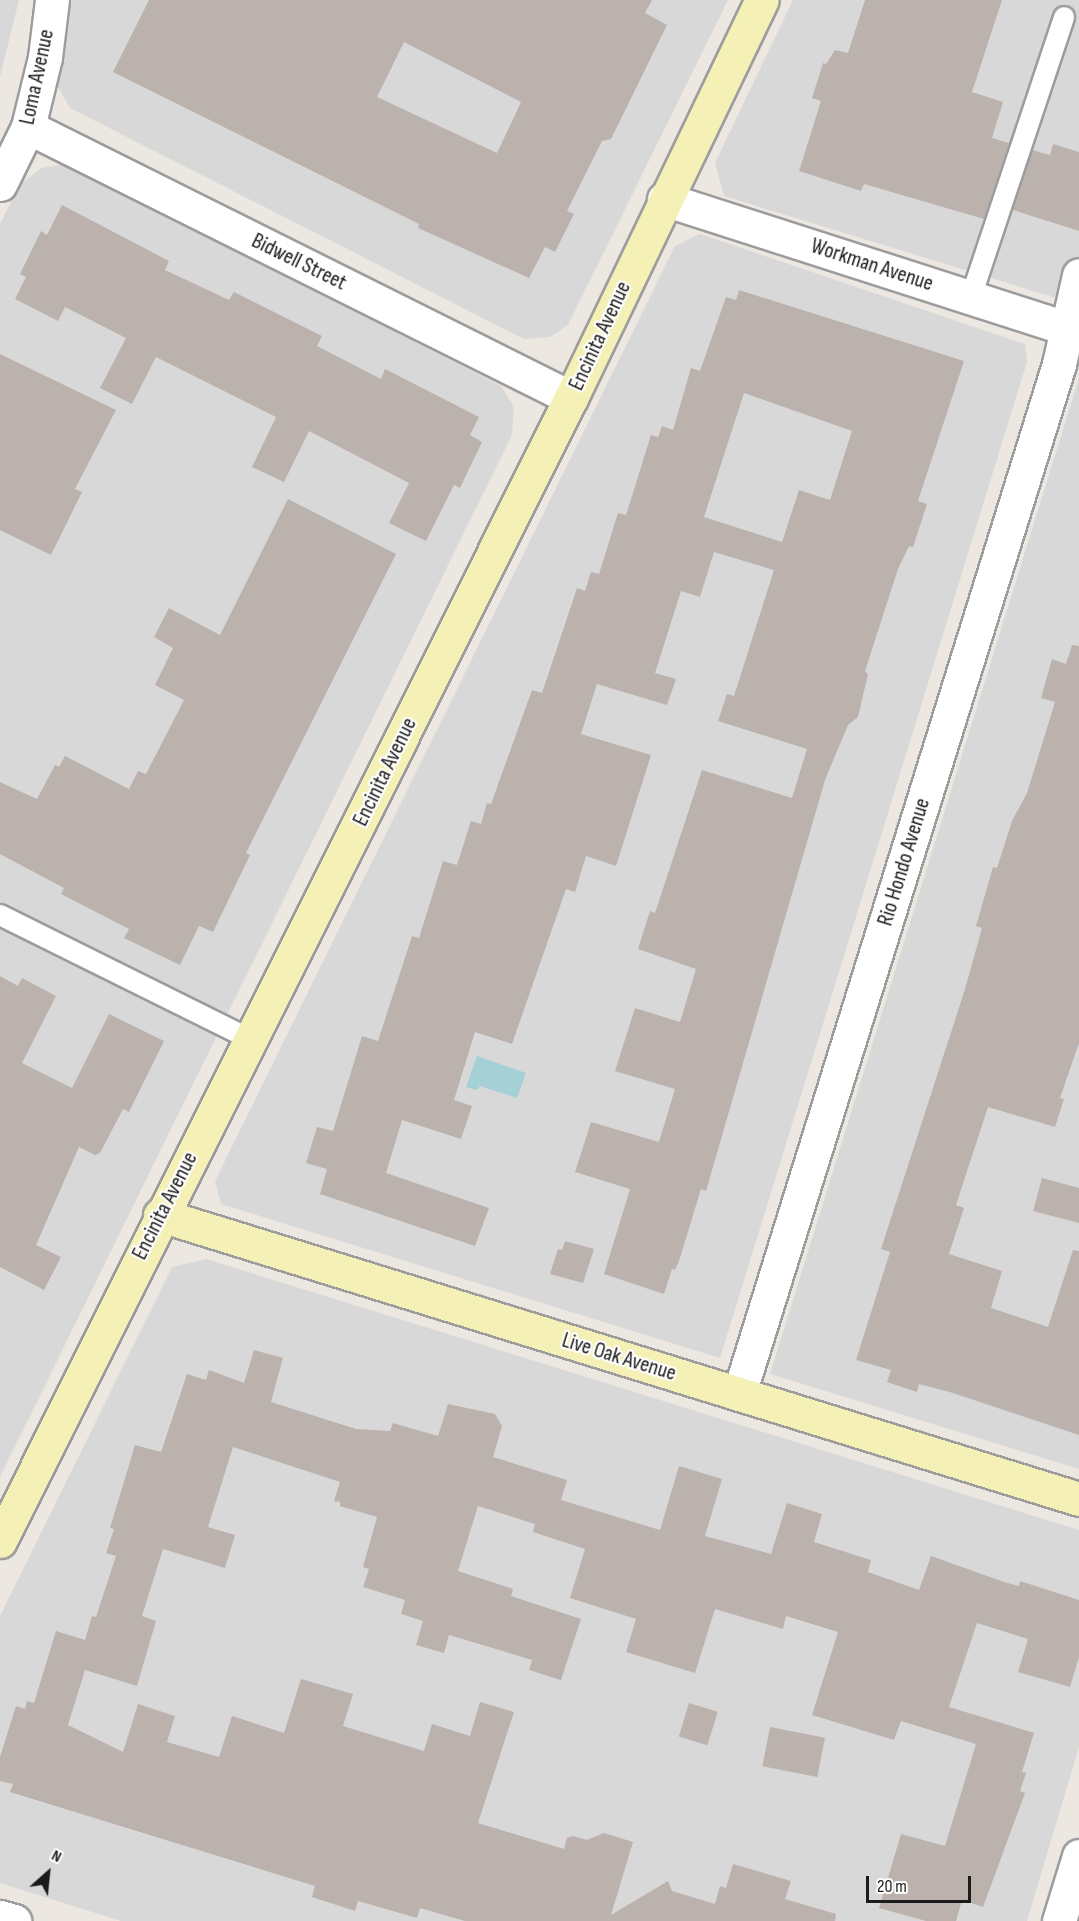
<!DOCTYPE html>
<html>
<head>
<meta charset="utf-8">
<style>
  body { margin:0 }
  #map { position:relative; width:1079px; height:1921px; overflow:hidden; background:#ece7e1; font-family:"Sofia Sans Condensed",sans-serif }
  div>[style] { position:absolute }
  .residential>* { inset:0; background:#d9d8d8 }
  .water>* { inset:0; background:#a4d0d6 }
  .building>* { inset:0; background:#bbb2ae; transform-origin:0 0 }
  .roads { filter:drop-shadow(2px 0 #9c9c9c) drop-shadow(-2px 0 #9c9c9c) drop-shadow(0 2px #9c9c9c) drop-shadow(0 -2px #9c9c9c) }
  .lane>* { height:20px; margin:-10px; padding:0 10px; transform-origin:10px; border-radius:10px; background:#fff }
  .street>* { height:33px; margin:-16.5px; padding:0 16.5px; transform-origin:16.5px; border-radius:16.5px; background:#fff }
  .secondary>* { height:33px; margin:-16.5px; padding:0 16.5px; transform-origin:16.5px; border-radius:16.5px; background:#f4f0b6 }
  span { translate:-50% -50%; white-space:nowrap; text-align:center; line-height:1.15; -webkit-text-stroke:4.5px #fff; paint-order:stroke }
  .street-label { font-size:22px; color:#1b1b1b }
  .north { position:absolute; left:18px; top:1843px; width:60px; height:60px; -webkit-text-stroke:4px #fff; paint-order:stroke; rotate:27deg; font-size:16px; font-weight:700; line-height:24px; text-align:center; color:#1b1b1b }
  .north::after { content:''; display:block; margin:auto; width:21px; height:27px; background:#1b1b1b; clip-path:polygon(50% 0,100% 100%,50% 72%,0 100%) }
  .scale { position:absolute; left:866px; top:1876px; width:105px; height:27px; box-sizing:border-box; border:3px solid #1b1b1b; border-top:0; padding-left:8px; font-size:18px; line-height:21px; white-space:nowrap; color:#1b1b1b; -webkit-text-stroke:4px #fff; paint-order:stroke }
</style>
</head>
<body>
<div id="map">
  <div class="residential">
    <div style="clip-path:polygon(0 0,19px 0,0 77px)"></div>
    <div style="clip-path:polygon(70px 0,728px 0,568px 325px,550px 337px,524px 339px,70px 108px,54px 80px)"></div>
    <div style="clip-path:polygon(793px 0,1079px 0,1079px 305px,724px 196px,715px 163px)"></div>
    <div style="clip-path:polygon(67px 164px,501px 386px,514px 407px,512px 435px,0 1477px,0 224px,20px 184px,42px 168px)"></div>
    <div style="clip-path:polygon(700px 234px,1025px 344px,1027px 362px,720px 1358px,221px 1204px,215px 1181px,675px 246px)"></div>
    <div style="clip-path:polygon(1079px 378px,1079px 1469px,770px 1374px)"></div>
    <div style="clip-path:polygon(206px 1259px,1079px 1530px,1079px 1747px,1027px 1921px,121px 1921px,0 1883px,0 1616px,172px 1267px)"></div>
  </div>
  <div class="water">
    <div style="clip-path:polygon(477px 1056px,526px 1073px,517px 1098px,480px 1086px,477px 1090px,466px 1087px)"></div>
  </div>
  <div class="building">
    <div style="clip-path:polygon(evenodd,149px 0,652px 0,645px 13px,667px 25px,611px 139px,602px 141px,567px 211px,574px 214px,555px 252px,545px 247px,529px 278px,418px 228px,419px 224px,113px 72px,149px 0,404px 42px,521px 102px,497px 153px,377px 97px,404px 42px)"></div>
    <div style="clip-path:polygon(865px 0,1002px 0,972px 92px,1003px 102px,992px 138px,1009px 143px,984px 219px,864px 184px,861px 191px,799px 171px,821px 101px,812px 98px,823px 63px,826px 64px,835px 50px,848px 53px)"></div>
    <div style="clip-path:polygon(1053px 144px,1079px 152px,1079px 231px,1013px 210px,1032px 150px,1050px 155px)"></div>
    <div style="clip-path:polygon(62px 205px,169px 261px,165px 270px,229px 300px,234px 292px,322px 336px,317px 346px,381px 379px,385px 369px,479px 417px,470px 435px,482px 442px,460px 488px,454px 485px,426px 541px,389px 523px,409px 483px,309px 431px,284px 482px,252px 467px,276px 417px,156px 357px,132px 404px,100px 388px,126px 338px,65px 307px,58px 321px,15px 299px,26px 277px,20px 274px,41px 231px,47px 235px)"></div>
    <div style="clip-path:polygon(evenodd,739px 290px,964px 361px,918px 501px,927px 504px,913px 547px,909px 546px,898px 569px,865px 671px,868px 674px,858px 717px,848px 725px,825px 780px,706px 1191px,701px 1189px,679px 1261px,675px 1270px,672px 1269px,664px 1294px,604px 1274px,630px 1189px,575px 1172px,591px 1122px,659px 1142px,675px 1089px,615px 1071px,635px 1008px,680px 1022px,696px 969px,638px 949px,650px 911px,655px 913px,702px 770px,792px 798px,807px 749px,718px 721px,727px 694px,734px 696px,774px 570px,714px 552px,700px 597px,681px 591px,655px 673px,676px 679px,667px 705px,597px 684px,581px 734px,651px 755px,616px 866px,586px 856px,575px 892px,566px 889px,512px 1044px,475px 1032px,454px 1100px,472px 1106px,461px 1139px,402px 1120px,386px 1173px,489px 1208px,475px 1246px,320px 1194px,327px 1169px,306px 1163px,317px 1127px,333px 1131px,362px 1036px,378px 1041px,412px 936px,419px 938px,443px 861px,457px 865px,471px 821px,481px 824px,487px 803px,491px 804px,532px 690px,542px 693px,577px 588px,585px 591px,591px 572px,599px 574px,618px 513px,626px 515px,651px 435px,658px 437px,662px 426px,673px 430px,691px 368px,700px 371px,726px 297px,736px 300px,739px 290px,744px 393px,852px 431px,830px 500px,799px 490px,782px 542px,704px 517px,744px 393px)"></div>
    <div style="clip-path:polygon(0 354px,116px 410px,75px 489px,82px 492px,51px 555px,0 530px)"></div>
    <div style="clip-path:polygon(288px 499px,396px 554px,246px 853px,250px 855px,213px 932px,199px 926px,180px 965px,124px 938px,129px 929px,61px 894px,64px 888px,0 854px,0 782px,37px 799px,55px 765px,59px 767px,65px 756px,129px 789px,138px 771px,146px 774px,184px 700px,155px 685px,173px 648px,154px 637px,169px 608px,220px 635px)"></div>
    <div style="clip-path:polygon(1072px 645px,1079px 646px,1079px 1043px,1060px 1098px,1064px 1099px,1055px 1127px,988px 1107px,956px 1205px,964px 1208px,949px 1254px,1002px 1271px,991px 1308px,1048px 1327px,1073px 1250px,1079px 1251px,1079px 1435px,953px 1393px,919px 1384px,917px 1392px,887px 1382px,891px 1370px,856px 1360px,890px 1252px,881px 1249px,965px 989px,982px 928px,976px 926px,993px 867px,997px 868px,1012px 821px,1027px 793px,1055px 702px,1041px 698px,1052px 659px,1066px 664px)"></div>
    <div style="clip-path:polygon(0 976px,18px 986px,22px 978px,56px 996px,22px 1063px,72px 1088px,109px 1014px,164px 1041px,129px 1112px,123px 1109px,100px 1153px,95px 1155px,79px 1147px,36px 1245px,61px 1257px,44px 1290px,0 1267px)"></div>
    <div style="clip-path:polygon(1042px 1178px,1079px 1188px,1079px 1223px,1033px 1211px)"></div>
    <div style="clip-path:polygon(565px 1241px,594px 1249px,583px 1283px,550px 1274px,558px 1249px,562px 1250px)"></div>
    <div style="clip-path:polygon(254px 1350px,283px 1358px,271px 1402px,356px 1429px,390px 1431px,393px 1423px,438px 1436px,448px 1404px,495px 1414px,502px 1426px,493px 1457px,567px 1480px,561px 1500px,660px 1530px,679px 1466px,722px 1479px,705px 1536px,771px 1554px,787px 1503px,822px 1514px,814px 1542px,871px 1560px,868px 1572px,919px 1590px,931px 1556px,1004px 1582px,1019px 1586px,1020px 1581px,1079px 1600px,1079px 1657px,1070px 1687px,1018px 1672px,1028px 1639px,977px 1623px,949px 1707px,1034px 1733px,1022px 1772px,1026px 1773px,1020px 1791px,1025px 1793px,983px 1907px,962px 1900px,956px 1921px,926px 1921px,879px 1908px,901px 1834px,945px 1846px,976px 1744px,901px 1721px,894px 1740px,812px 1715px,838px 1632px,786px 1616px,783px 1629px,715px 1609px,695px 1673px,626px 1652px,636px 1619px,570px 1598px,585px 1549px,533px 1532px,535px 1524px,478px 1506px,458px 1571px,513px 1589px,511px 1596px,581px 1619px,561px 1680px,529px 1670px,532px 1660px,449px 1635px,444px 1653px,416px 1645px,423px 1621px,401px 1614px,405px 1600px,363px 1587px,369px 1569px,363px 1567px,377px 1517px,340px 1506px,340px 1502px,334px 1501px,340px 1482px,233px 1447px,208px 1527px,235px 1535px,225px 1568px,163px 1549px,142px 1616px,156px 1621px,137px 1686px,85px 1670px,68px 1725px,123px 1752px,138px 1704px,175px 1716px,167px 1742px,219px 1757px,232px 1716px,284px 1733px,301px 1679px,353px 1694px,343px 1726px,424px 1751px,432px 1724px,470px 1736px,480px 1702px,514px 1712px,478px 1823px,564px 1849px,567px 1838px,573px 1836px,587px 1840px,604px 1833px,633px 1842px,611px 1915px,668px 1881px,672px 1891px,715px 1904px,720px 1886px,726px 1888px,733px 1864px,791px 1881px,785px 1899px,836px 1914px,835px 1921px,465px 1921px,420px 1908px,417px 1918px,358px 1901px,355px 1911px,312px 1897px,315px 1886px,10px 1792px,13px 1784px,0 1781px,0 1757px,16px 1706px,25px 1709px,27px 1701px,34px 1703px,56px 1631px,85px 1640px,92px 1616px,96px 1617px,116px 1556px,106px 1553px,114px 1529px,110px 1528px,135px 1445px,161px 1452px,187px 1374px,206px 1380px,209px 1370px,244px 1383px)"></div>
    <div style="left:689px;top:1703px;width:30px;height:35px;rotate:17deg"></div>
    <div style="left:770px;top:1727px;width:56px;height:40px;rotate:11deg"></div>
  </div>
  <div class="roads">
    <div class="lane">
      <div style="left:971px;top:297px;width:295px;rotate:-71.6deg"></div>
      <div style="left:0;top:915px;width:281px;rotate:26.4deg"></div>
    </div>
    <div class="street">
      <div style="left:28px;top:127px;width:607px;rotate:26.52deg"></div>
      <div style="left:0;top:184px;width:64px;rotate:-63.8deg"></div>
      <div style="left:28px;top:127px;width:72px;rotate:-76.3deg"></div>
      <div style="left:45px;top:57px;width:57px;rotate:-83deg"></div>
      <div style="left:664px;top:199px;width:436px;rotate:17.8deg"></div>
      <div style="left:739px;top:1394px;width:1079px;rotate:-72.74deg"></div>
      <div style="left:1059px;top:364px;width:91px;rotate:-77.3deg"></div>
      <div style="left:0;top:1917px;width:15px;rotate:16deg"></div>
      <div style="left:1059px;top:1921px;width:68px;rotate:-72.9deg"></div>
    </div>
    <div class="secondary">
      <div style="left:160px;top:1215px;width:962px;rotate:17.17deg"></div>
      <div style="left:0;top:1541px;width:1278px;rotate:-63.46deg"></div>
      <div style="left:571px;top:398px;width:441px;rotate:-64.4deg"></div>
    </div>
  </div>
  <div class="street-label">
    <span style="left:37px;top:77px;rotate:-78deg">Loma Avenue</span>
    <span style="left:299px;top:262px;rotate:26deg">Bidwell Street</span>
    <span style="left:872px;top:265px;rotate:18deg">Workman Avenue</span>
    <span style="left:600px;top:336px;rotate:-65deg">Encinita Avenue</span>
    <span style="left:385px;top:772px;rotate:-64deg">Encinita Avenue</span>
    <span style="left:904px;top:862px;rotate:-73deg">Rio Hondo Avenue</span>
    <span style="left:165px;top:1206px;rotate:-63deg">Encinita Avenue</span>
    <span style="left:619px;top:1357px;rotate:17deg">Live Oak Avenue</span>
  </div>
  <div class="north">N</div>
  <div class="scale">20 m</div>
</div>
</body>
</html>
